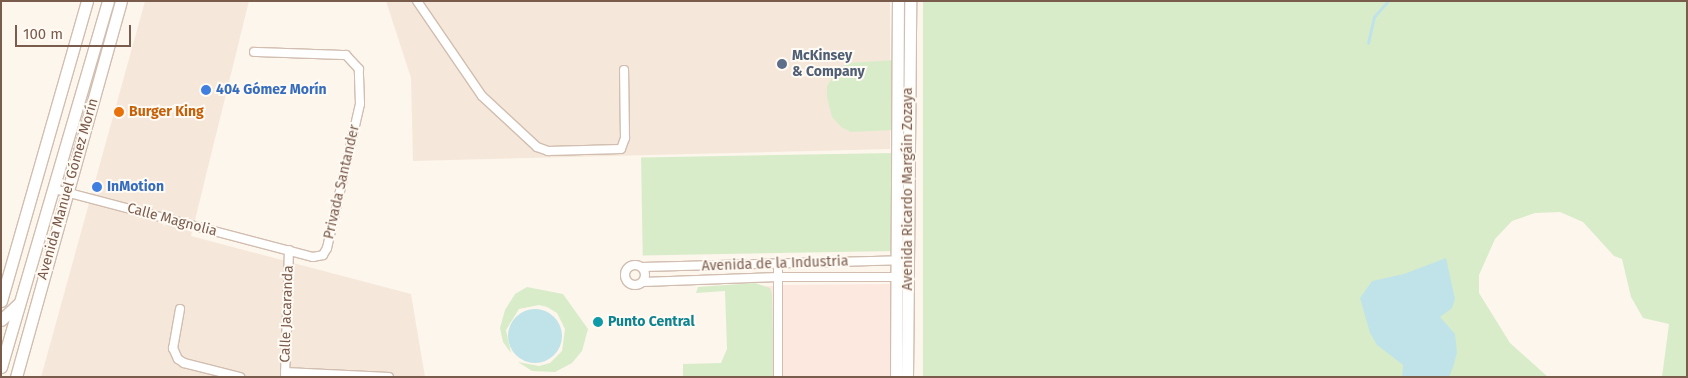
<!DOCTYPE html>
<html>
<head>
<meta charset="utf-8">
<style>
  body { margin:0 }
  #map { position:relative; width:1688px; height:378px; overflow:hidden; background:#fdf6ec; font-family:"Fira Sans",sans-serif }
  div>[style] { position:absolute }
  .residential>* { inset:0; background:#f5e8da }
  .commercial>* { inset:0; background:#fde8e0 }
  .green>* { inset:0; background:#d8ecc9; transform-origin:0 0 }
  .water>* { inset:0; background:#bfe3e8 }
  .round { border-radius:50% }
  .stream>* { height:2.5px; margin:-1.25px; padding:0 1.25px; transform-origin:1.25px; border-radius:1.25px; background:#bfe3e8 }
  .roads { filter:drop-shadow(1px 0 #d1beb0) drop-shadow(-1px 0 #d1beb0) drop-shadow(0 1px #d1beb0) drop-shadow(0 -1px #d1beb0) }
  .street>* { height:8px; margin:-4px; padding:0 4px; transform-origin:4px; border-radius:4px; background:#fff }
  .street>.ring { margin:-4px; padding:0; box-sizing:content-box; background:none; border:8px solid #fff; border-radius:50% }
  .secondary>* { height:11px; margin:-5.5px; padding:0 5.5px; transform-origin:5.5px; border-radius:5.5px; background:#fff }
  .dots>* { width:14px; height:14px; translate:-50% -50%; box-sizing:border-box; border:2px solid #fffaf3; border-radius:50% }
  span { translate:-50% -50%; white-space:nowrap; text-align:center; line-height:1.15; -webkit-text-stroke:4px #fffaf3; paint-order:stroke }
  .service-label { font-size:14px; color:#4e5e75; font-weight:700 }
  .left { translate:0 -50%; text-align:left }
  .shop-label { font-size:14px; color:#366cbe; font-weight:700 }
  .food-label { font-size:14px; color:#c56008; font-weight:700 }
  .street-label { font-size:14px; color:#7a5c4d }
  .culture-label { font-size:14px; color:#0d838f; font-weight:700 }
  .frame { position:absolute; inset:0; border:2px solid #7a5c4d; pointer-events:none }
  .scale { position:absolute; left:15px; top:25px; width:116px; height:22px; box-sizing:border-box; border:2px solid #7a5c4d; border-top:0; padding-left:6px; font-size:15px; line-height:18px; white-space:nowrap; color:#7a5c4d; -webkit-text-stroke:4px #fffaf3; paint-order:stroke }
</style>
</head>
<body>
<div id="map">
  <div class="residential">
    <div style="clip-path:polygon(145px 1px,249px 1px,191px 236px,411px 294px,425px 377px,41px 377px)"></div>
    <div style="clip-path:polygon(386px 1px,890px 1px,890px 149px,413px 161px,411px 78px)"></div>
  </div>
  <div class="commercial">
    <div style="clip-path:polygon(891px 284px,891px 377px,729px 377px,730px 289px,785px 285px)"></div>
  </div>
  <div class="green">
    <div style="clip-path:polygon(923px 1px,1687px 1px,1687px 377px,1662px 377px,1669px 324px,1643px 318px,1631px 297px,1622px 259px,1614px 256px,1583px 222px,1560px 212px,1535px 213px,1512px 221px,1495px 239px,1479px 275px,1479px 293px,1510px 343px,1548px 377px,923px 377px)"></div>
    <div style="clip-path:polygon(896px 60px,894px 130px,851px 132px,841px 127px,832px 117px,827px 97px,827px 86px,837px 70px,847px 63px)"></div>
    <div style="left:894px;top:153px;width:98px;height:253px;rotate:89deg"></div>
    <div style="clip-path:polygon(755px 283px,770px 288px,772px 294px,774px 377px,683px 377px,683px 364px,721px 363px,727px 349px,725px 291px,696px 293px,698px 287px)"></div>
    <div style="clip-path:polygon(527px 287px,563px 294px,588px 329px,582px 351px,572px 363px,555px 372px,532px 371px,518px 362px,539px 366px,550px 363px,562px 351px,565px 329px,557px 313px,547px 307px,539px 305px,519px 309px,506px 330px,511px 353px,503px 342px,500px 328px,505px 310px,515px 294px)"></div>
  </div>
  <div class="water">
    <div style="clip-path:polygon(1446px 258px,1455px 299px,1452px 308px,1440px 317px,1455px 334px,1457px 353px,1453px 367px,1449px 377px,1402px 377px,1403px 365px,1377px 345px,1370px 333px,1360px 298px,1372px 281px,1404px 274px)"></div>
    <div class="round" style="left:508px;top:309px;width:54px;height:54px"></div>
  </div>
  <div class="stream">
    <div style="left:1368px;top:43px;width:27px;rotate:-77deg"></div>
    <div style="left:1374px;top:17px;width:21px;rotate:-49deg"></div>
  </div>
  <div class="roads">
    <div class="street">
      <div style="left:417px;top:1px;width:115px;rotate:55.6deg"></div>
      <div style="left:482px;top:96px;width:75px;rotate:42.8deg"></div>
      <div style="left:537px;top:147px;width:12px;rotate:20deg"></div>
      <div style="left:548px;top:151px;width:73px;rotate:-1.6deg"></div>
      <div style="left:621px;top:149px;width:12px;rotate:-70deg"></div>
      <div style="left:625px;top:138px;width:68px;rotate:-90.8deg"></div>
      <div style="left:54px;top:189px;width:268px;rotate:14.7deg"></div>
      <div style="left:313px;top:257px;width:10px;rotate:-11deg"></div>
      <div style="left:323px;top:255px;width:8px;rotate:-60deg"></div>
      <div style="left:327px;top:248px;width:148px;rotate:-77.1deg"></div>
      <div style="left:360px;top:104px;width:35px;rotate:-92deg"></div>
      <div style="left:359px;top:69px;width:19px;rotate:-133deg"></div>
      <div style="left:346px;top:55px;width:92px;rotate:-178.1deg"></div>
      <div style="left:778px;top:263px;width:114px;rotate:90deg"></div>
      <div class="ring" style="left:625px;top:265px;width:12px;height:12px"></div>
      <div style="left:642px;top:267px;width:259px;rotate:-1.5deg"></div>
      <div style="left:643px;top:282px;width:135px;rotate:-2.1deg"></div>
      <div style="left:778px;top:277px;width:123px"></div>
      <div style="left:180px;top:309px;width:40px;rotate:100deg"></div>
      <div style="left:173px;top:348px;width:12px;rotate:66deg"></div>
      <div style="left:178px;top:359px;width:7px;rotate:34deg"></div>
      <div style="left:184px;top:363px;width:58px;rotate:14deg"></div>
      <div style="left:285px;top:372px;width:104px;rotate:2.8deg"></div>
      <div style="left:285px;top:377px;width:127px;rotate:-88.2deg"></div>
    </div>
    <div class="secondary">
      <div style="left:1px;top:301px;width:312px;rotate:-74deg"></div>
      <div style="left:1px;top:320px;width:25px;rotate:-43deg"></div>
      <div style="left:1px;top:367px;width:381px;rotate:-73.7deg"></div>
      <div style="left:16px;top:377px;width:390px;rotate:-74.4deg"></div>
      <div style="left:896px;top:377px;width:376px;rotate:-89.7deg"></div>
      <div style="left:907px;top:377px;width:376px;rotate:-89.5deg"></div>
    </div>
  </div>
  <div class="dots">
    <div style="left:782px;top:64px;background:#5c6f8a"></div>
    <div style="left:206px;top:90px;background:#3f7fe0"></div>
    <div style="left:119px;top:112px;background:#e8710a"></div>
    <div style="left:97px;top:187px;background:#3f7fe0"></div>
    <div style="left:598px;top:322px;background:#0f9aa8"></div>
  </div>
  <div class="service-label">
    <span class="left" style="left:792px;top:64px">McKinsey<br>&amp; Company</span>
  </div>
  <div class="shop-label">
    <span class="left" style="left:216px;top:90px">404 Gómez Morín</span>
    <span class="left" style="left:107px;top:187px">InMotion</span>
  </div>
  <div class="food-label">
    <span class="left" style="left:129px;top:112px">Burger King</span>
  </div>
  <div class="street-label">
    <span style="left:342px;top:182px;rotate:-77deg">Privada Santander</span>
    <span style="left:68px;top:189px;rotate:-74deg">Avenida Manuel Gómez Morín</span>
    <span style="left:908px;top:189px;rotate:-90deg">Avenida Ricardo Margáin Zozaya</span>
    <span style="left:172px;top:220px;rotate:15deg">Calle Magnolia</span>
    <span style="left:775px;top:264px;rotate:-2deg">Avenida de la Industria</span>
    <span style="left:287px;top:314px;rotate:-88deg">Calle Jacaranda</span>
  </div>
  <div class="culture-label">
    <span class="left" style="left:608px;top:322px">Punto Central</span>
  </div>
  <div class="frame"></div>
  <div class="scale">100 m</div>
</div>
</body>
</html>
